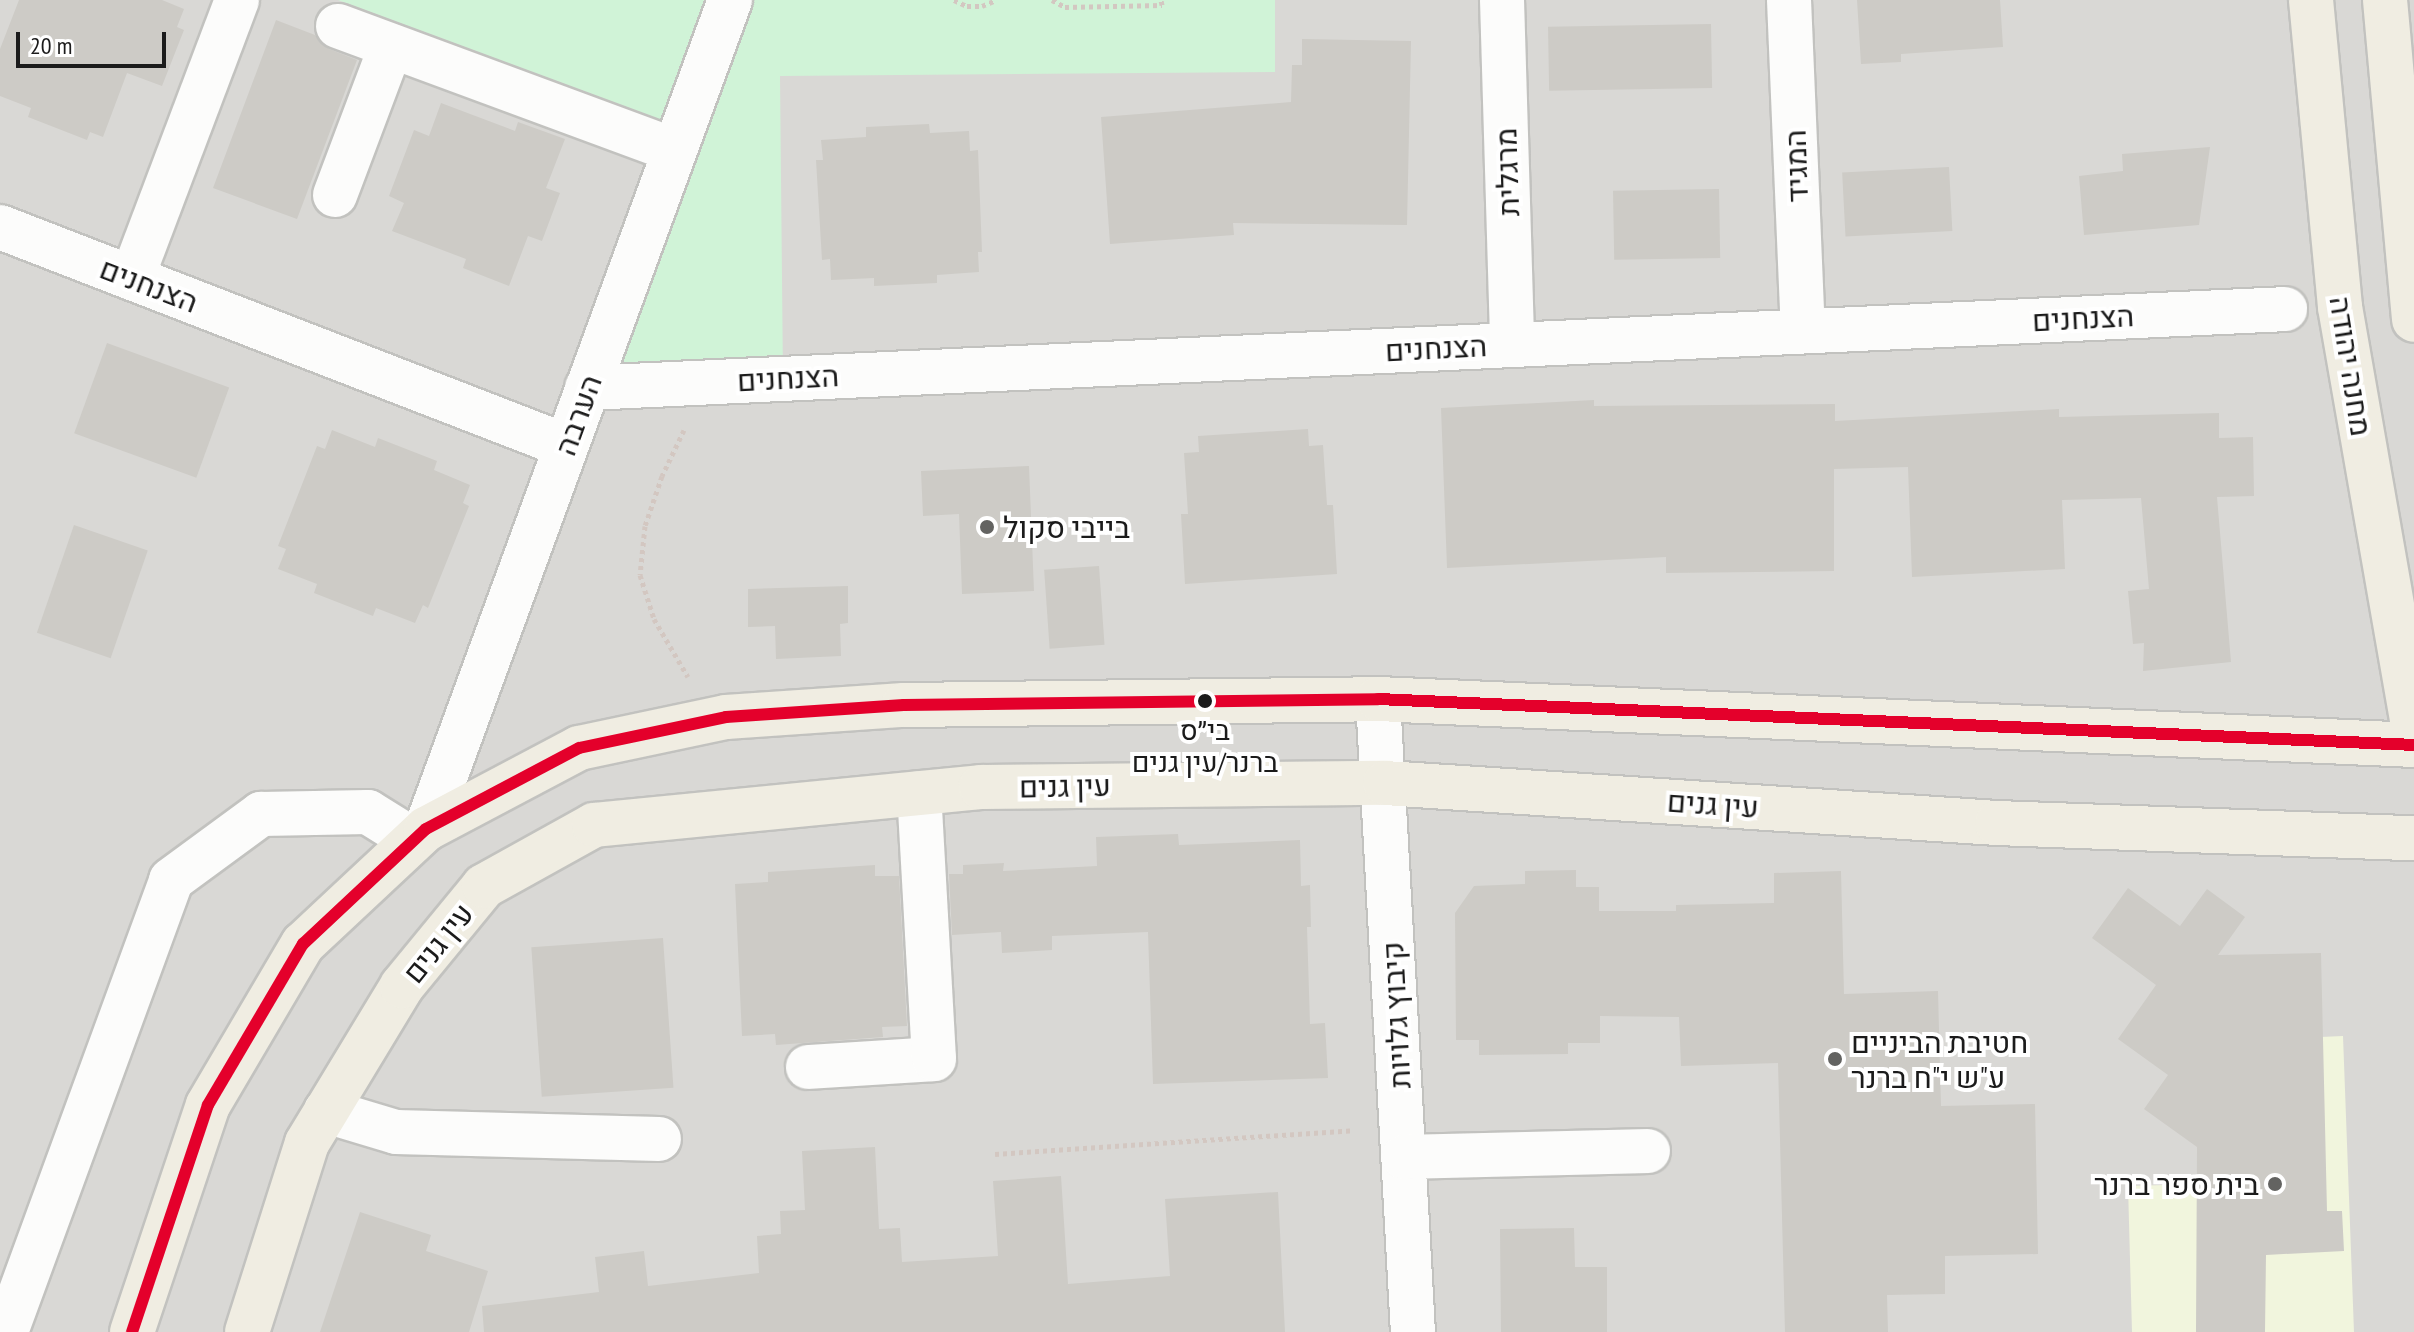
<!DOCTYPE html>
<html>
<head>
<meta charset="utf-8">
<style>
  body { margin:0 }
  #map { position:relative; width:2414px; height:1332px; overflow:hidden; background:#eae9e3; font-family:"PT Sans Narrow",Heebo,sans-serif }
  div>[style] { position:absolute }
  .residential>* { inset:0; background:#d9d8d5; transform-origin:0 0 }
  .education>* { inset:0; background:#f1f5dd }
  .park>* { inset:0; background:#d0f3d7 }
  .building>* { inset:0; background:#cdcbc6; transform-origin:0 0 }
  .path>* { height:5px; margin-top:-2.5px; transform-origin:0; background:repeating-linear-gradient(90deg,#d3c7c1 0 4px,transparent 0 8px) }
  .roads { filter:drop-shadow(2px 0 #c2c2bf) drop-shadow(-2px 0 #c2c2bf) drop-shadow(0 2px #c2c2bf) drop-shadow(0 -2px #c2c2bf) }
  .minor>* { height:44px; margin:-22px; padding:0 22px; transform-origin:22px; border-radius:22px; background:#fcfcfb }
  .major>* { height:44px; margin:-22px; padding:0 22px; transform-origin:22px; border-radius:22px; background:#f0ede2 }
  .bus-1>* { height:12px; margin:-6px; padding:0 6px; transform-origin:6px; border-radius:6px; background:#e4002b }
  .dots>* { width:22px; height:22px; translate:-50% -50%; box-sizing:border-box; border:4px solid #fff; border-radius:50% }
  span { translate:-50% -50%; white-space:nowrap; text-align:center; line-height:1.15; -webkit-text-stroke:8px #fff; paint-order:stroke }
  .bus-label { font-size:28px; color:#1b1b1b }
  .street-label { font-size:30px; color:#1b1b1b }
  .poi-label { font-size:30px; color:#1b1b1b }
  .left { translate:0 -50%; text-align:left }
  .right { translate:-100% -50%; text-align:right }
  .scale { position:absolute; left:16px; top:32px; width:150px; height:36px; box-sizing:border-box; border:4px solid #1b1b1b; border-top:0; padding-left:10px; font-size:24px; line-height:28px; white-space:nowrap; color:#1b1b1b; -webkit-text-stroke:6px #fff; paint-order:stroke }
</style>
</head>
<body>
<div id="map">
  <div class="residential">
    <div style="left:0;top:0;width:2414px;height:1332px"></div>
  </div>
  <div class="education">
    <div style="clip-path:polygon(2343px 1036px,2354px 1332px,2132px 1332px,2128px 1186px,2276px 1182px,2273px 1039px)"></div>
  </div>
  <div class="park">
    <div style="clip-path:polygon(338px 0,1275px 0,1275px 72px,780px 76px,783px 378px,587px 388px,682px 128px)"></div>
  </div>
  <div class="building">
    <div style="clip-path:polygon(19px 0,162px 0,184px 9px,177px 27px,184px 30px,162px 86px,127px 73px,103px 137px,90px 132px,87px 140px,28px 117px,31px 108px,0 96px,0 49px)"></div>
    <div style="clip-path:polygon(1857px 0,2000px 0,2003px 47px,1901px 54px,1901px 62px,1861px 64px)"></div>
    <div style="clip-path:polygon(276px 20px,315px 35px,329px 49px,357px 60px,297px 219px,213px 188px)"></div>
    <div style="left:1711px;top:24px;width:64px;height:163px;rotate:89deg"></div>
    <div style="clip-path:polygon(1302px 39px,1411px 41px,1407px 225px,1233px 223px,1234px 235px,1110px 244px,1101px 117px,1291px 102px,1292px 65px,1302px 65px)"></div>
    <div style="clip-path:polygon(441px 103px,515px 131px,518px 122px,565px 139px,546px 188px,560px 193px,542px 241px,528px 236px,509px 286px,463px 268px,466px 259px,392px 231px,404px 203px,389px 196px,414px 130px,429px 136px)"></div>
    <div style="clip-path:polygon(929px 124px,930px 133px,969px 131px,970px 151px,978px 150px,982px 252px,978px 252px,979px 272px,937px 275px,937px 283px,874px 286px,874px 278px,831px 280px,830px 259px,822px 260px,816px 160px,823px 160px,821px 140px,866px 137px,866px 127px)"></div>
    <div style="clip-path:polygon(2210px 147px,2199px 225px,2084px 235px,2079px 176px,2123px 171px,2122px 154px)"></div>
    <div style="left:1949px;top:167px;width:64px;height:107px;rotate:87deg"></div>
    <div style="left:1719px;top:189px;width:69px;height:106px;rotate:89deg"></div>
    <div style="left:107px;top:343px;width:130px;height:96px;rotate:20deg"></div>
    <div style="clip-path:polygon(1594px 400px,1594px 406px,1835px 404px,1835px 421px,2059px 409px,2059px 417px,2219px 413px,2219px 438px,2253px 437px,2254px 496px,2217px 497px,2231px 662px,2143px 671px,2144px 643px,2133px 644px,2128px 591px,2149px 589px,2141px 498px,2062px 500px,2065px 569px,1912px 577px,1908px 467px,1834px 469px,1834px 571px,1666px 573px,1666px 557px,1447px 568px,1441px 408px)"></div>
    <div style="clip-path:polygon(1308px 429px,1309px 446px,1323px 445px,1327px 505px,1333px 505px,1337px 574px,1185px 584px,1181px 514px,1188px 514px,1184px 453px,1199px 452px,1198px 436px)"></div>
    <div style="clip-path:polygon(332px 430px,375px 447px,378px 438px,437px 461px,434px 470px,470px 485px,463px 503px,469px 506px,428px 608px,423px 605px,415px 623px,376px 608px,373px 616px,314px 593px,317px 584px,278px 569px,286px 549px,278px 546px,317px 446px,325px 449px)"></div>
    <div style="clip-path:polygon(1029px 466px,1034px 591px,962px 594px,959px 514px,923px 516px,921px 471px)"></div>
    <div style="left:74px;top:525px;width:78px;height:114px;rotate:19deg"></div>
    <div style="left:1099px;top:566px;width:79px;height:55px;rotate:86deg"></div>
    <div style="clip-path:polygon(848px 586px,848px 623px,840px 624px,841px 656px,776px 659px,775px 626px,748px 627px,748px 589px)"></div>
    <div style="clip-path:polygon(1178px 834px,1179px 845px,1300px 840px,1301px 886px,1310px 885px,1311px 927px,1307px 927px,1310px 1024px,1325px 1023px,1328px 1078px,1153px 1084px,1148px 932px,1052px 936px,1052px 950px,1002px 953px,1001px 932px,952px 935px,949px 874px,963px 874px,963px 865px,1004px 863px,1003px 871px,1097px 866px,1096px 837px)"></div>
    <div style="clip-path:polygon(875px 865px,875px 876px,899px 876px,907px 1026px,882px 1027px,883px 1037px,803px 1043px,776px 1045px,775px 1034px,742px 1036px,735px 884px,768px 882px,768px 872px)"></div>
    <div style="clip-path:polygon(1576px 870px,1576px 887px,1599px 887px,1599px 911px,1676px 911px,1676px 905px,1774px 903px,1774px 873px,1841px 871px,1844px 994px,1938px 991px,1941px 1106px,2035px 1104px,2038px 1254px,1945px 1256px,1945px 1294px,1887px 1295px,1888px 1332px,1785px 1332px,1778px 1063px,1681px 1066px,1679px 1017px,1600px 1016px,1600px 1043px,1568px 1043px,1568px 1054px,1479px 1055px,1479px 1040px,1456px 1040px,1455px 913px,1474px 886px,1525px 884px,1525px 871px)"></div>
    <div style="clip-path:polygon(2128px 888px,2180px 926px,2207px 889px,2245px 917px,2218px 955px,2321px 953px,2327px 1211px,2342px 1211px,2344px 1251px,2266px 1255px,2265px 1332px,2196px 1332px,2197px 1147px,2144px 1109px,2168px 1075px,2118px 1039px,2156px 985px,2092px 938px)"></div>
    <div style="left:663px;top:938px;width:150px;height:132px;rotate:86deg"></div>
    <div style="clip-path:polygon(875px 1147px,879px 1229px,900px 1228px,902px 1262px,998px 1256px,993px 1181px,1061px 1176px,1068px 1284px,1170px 1276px,1165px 1199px,1278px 1192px,1285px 1332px,484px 1332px,482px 1306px,599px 1292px,595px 1257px,644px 1251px,648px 1286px,759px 1273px,757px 1236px,781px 1234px,780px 1211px,805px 1210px,802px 1151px)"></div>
    <div style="clip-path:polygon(360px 1212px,431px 1235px,426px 1251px,488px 1271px,469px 1332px,320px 1332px)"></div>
    <div style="clip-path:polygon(1574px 1228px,1575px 1267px,1607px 1267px,1607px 1332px,1501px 1332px,1500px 1229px)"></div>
  </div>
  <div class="path">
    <div style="left:954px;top:0;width:14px;rotate:25deg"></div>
    <div style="left:967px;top:6px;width:15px"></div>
    <div style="left:982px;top:6px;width:15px;rotate:-23deg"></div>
    <div style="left:1052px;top:0;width:15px;rotate:28deg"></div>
    <div style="left:1065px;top:7px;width:97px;rotate:-1.2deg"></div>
    <div style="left:1162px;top:5px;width:5px;rotate:-101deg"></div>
    <div style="left:684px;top:430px;width:51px;rotate:115.6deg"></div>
    <div style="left:662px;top:476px;width:53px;rotate:108.8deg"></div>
    <div style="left:645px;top:526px;width:49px;rotate:95.8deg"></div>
    <div style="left:640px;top:575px;width:46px;rotate:72.3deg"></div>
    <div style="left:654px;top:619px;width:67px;rotate:59.6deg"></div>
    <div style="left:995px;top:1154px;width:359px;rotate:-3.8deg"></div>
  </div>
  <div class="roads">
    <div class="minor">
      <div style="left:1502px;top:0;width:345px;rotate:88.3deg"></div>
      <div style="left:1789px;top:0;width:331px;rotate:87.6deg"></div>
      <div style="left:338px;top:26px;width:358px;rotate:20.3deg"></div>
      <div style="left:335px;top:195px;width:159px;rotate:-69.4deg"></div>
      <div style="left:0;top:227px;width:607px;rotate:21.15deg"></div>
      <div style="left:132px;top:278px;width:297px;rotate:-69.3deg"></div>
      <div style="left:587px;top:388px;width:1700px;rotate:-2.66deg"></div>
      <div style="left:1378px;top:699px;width:634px;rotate:86.84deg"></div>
      <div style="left:426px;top:829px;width:883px;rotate:-69.86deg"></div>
      <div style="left:808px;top:1067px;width:126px;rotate:-3.6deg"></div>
      <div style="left:934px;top:1059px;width:266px;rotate:-93.2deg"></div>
      <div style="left:326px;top:1111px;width:73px;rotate:16.7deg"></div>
      <div style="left:396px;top:1132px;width:263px;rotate:1.5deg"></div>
      <div style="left:1404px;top:1157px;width:244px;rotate:-1.4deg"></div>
      <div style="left:6px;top:1332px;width:481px;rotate:-69.9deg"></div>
      <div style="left:171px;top:880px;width:112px;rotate:-36.3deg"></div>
      <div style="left:261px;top:814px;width:107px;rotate:-1.1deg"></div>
      <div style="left:368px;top:812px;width:53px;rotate:31.9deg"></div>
    </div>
    <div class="major">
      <div style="left:2311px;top:0;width:308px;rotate:84.6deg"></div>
      <div style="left:2340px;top:307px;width:428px;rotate:80.1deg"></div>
      <div style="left:2385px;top:0;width:321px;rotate:84.8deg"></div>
      <div style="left:132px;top:1332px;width:239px;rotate:-71.5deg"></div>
      <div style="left:208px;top:1105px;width:187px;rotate:-59.5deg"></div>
      <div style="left:303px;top:944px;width:168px;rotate:-43.1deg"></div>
      <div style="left:426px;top:829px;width:173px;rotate:-27.9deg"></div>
      <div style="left:579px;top:748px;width:150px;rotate:-11.9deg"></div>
      <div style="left:726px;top:717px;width:178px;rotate:-3.9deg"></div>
      <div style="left:904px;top:705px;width:474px;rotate:-0.7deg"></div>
      <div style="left:1378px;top:699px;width:1037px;rotate:2.54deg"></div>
      <div style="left:247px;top:1332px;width:198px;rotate:-72.4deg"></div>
      <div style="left:307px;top:1143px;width:184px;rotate:-58.8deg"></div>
      <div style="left:402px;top:986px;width:129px;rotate:-50.6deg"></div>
      <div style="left:484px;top:886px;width:126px;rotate:-29deg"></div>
      <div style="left:594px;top:825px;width:389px;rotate:-5.6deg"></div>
      <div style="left:981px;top:787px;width:404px;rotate:-0.6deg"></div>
      <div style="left:1385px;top:783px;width:613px;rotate:3.74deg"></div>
      <div style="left:1997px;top:823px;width:417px;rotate:2.1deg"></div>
    </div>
  </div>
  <div class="bus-1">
    <div style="left:132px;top:1332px;width:239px;rotate:-71.5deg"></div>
    <div style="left:208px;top:1105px;width:187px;rotate:-59.5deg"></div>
    <div style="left:303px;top:944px;width:168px;rotate:-43.1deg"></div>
    <div style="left:426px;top:829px;width:173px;rotate:-27.9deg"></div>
    <div style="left:579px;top:748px;width:150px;rotate:-11.9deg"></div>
    <div style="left:726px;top:717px;width:178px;rotate:-3.9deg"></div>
    <div style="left:904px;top:705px;width:474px;rotate:-0.7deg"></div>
    <div style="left:1378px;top:699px;width:1037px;rotate:2.54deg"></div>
  </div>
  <div class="dots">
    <div style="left:987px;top:527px;background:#636361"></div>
    <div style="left:1205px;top:701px;background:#1b1b1b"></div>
    <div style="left:1835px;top:1059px;background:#636361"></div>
    <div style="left:2275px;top:1184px;background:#636361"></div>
  </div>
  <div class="bus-label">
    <span style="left:1205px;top:746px">בי״ס<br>ברנר/עין גנים</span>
  </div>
  <div class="street-label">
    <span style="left:1796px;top:166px;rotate:-92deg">המגיד</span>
    <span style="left:1507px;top:172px;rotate:-92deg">מרגלית</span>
    <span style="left:149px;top:285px;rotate:21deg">הצנחנים</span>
    <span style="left:2083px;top:318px;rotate:-3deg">הצנחנים</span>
    <span style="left:1436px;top:348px;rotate:-3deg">הצנחנים</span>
    <span style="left:2351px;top:366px;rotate:81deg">מחנה יהודה</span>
    <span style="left:788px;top:378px;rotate:-3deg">הצנחנים</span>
    <span style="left:578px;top:415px;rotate:-70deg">הערבה</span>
    <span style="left:1065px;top:786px;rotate:-1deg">עין גנים</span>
    <span style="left:1713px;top:804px;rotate:4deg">עין גנים</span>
    <span style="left:438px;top:943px;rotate:-51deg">עין גנים</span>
    <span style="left:1396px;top:1015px;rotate:-93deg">קיבוץ גלויות</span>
  </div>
  <div class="poi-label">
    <span class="left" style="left:1003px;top:527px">בייבי סקול</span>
    <span class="left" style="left:1851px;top:1059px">חטיבת הביניים<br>ע"ש י"ח ברנר</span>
    <span class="right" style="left:2259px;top:1184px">בית ספר ברנר</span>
  </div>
  <div class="scale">20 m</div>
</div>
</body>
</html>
